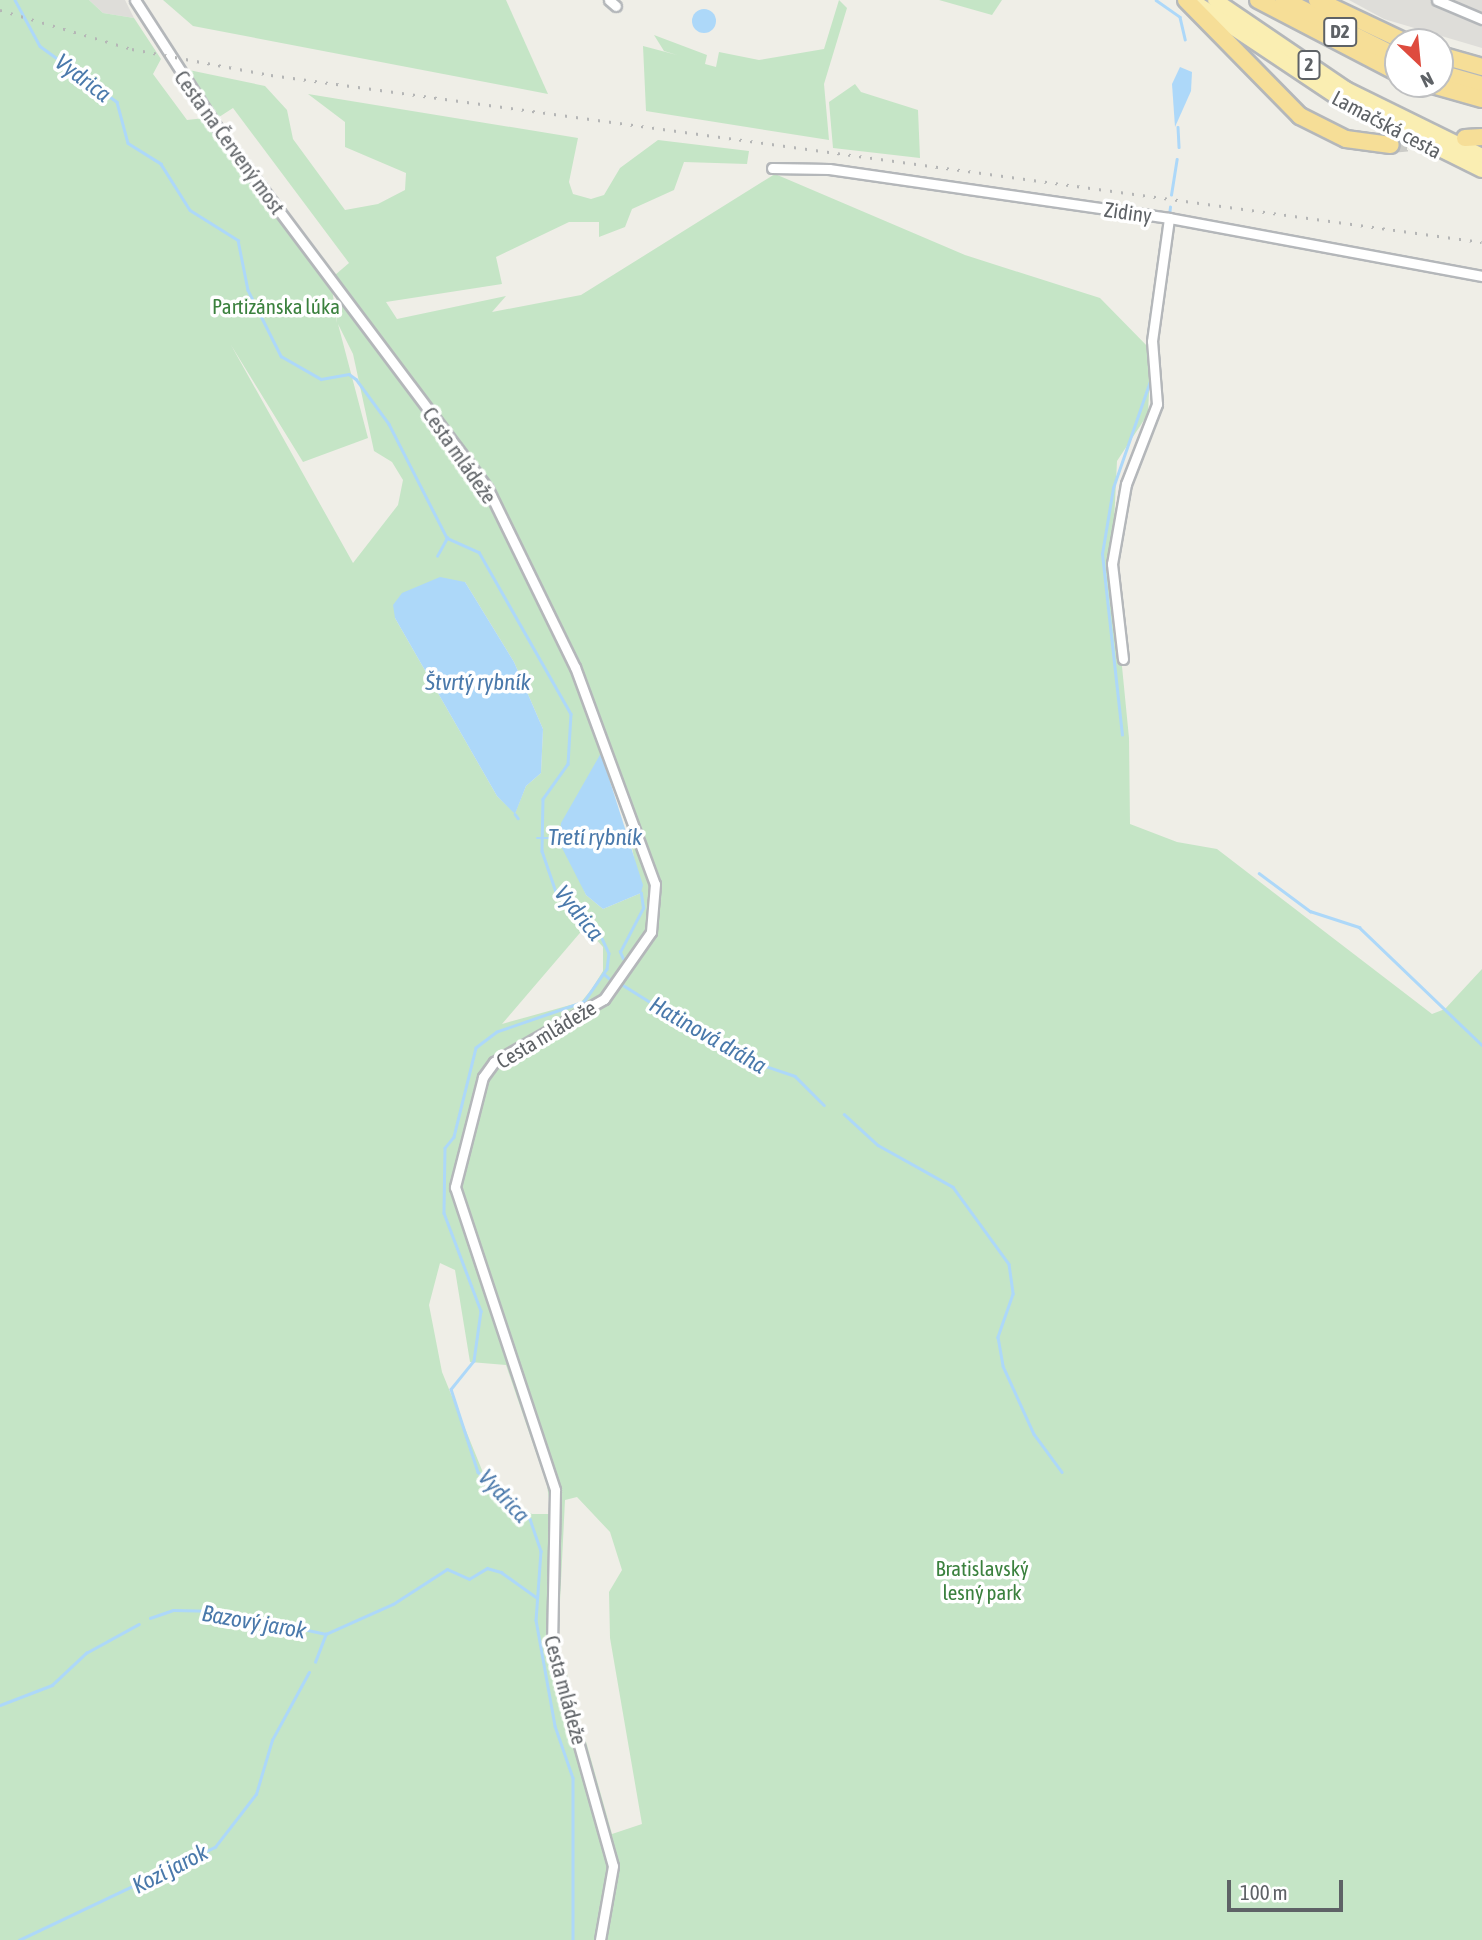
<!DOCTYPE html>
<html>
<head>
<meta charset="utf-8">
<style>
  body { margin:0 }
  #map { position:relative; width:1482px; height:1940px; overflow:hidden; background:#efeee7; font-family:"Asap Condensed",sans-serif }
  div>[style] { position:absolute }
  .industrial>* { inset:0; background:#deddd9 }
  .green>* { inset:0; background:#c5e5c6 }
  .water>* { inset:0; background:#add8f9 }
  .round { border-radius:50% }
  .stream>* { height:2.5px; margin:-1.25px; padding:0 1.25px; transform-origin:1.25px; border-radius:1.25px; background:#add8f9 }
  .motorway-tunnel>* { height:16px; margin-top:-8px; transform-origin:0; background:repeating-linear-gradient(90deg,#cbcbc7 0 16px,transparent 0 24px) }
  .roads { filter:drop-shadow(2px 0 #b4b7ba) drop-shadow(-2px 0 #b4b7ba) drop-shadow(0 2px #b4b7ba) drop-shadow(0 -2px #b4b7ba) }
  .minor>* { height:9px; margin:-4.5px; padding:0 4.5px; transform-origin:4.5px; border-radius:4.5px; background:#fff }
  .primary>* { height:14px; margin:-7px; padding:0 7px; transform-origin:7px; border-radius:7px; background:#faeeb2 }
  .motorway>* { height:16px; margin:-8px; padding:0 8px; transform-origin:8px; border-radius:8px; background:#f6de97 }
  .rail>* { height:2.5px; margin-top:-1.25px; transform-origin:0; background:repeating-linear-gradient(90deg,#b5b6b6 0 2px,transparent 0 11px) }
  span { translate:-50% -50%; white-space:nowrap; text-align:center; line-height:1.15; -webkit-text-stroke:7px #fff; paint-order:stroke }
  .shield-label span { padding:2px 5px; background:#fff; border:2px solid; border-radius:5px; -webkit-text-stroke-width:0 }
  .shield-label { font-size:19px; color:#5e6266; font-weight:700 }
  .street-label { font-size:21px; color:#5e6266 }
  .park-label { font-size:21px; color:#3b813e }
  .water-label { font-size:23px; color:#4a79ab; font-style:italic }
  .north { position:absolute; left:1384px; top:28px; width:70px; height:70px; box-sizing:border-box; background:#fff; border:2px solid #bfc0c2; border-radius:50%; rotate:154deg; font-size:19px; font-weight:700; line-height:28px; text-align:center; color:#5e6266 }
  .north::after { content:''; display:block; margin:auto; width:24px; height:32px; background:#de4b3e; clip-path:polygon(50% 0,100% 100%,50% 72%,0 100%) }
  .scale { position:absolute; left:1227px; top:1880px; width:116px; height:32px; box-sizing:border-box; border:4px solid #5e6266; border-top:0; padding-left:9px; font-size:21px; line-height:24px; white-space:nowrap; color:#5e6266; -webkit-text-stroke:5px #fff; paint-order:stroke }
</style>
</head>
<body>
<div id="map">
  <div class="industrial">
    <div style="clip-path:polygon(89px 0,125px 0,134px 18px,103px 13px)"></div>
    <div style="clip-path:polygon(1349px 0,1482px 0,1482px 48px,1384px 19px)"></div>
  </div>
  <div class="green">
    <div style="clip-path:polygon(evenodd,0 0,89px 0,103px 13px,134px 18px,161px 59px,153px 74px,187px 120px,205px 118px,331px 282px,337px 323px,335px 275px,349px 263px,233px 108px,216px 119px,184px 69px,265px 86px,287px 110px,293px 139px,345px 210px,378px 204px,405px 190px,406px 173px,345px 147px,345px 122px,308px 94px,578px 138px,569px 182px,573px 194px,591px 199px,604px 195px,620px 168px,658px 140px,749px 151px,747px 164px,684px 162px,674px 190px,632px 209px,625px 227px,599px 237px,599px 222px,569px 222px,496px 257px,502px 284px,386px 302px,397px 319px,506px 296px,492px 312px,581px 295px,775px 174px,965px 255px,1100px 298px,1151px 350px,1148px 414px,1117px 461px,1112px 564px,1129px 738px,1130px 824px,1177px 842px,1217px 849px,1432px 1014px,1445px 1009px,1482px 969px,1482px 1940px,0 1940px,0 0,338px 324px,353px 354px,374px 451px,392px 462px,403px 480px,398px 505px,353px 563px,231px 345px,303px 462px,368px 438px,338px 324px,0 0,465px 582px,514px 662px,543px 729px,541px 773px,526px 786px,515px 813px,497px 796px,395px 618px,465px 582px,0 0,601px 754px,629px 833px,641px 893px,603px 909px,586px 895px,561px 833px,601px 754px,0 0,585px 927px,603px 947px,603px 971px,591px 990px,581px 1002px,502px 1024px,585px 927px,0 0,440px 1263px,455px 1270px,470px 1362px,506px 1365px,547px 1485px,551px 1514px,532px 1514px,484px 1475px,442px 1372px,429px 1305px,440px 1263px,0 0,577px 1497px,610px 1532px,622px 1570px,609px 1592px,610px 1638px,642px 1824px,612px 1834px,558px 1642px,565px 1500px,577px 1497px)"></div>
    <div style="clip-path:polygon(163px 0,506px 0,548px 94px,193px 26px)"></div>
    <div style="clip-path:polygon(839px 0,847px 8px,824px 84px,829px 140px,646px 111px,643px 46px,677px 55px,664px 51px,654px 35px,707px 55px,705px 64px,716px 67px,719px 52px,759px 60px,824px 49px)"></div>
    <div style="clip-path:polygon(939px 0,1002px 0,992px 15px)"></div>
    <div style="clip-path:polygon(855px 84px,861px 92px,918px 110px,920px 158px,833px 148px,829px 102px)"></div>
  </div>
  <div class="water">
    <div class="round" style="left:692px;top:9px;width:24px;height:24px"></div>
    <div style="clip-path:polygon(1180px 67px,1192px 72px,1191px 91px,1175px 127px,1172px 84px)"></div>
    <div style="clip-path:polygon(440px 577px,465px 582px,514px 662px,543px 729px,541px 773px,526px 786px,515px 814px,497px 796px,395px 618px,393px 605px,402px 593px)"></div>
    <div style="clip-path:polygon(601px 753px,643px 885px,641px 893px,603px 909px,586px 895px,559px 842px,561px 823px)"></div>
  </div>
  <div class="stream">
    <div style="left:15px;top:0;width:52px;rotate:61.5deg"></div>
    <div style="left:40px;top:46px;width:95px;rotate:36deg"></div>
    <div style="left:117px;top:102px;width:42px;rotate:75deg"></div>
    <div style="left:128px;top:143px;width:39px;rotate:32deg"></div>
    <div style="left:161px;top:164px;width:54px;rotate:57.8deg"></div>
    <div style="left:190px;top:210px;width:57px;rotate:32deg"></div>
    <div style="left:238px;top:240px;width:51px;rotate:78.7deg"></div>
    <div style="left:248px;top:290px;width:74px;rotate:63.4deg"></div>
    <div style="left:281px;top:356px;width:46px;rotate:29.9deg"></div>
    <div style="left:321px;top:379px;width:28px;rotate:-10deg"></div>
    <div style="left:349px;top:374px;width:9px;rotate:36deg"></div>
    <div style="left:356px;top:379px;width:56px;rotate:53.7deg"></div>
    <div style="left:389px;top:424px;width:128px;rotate:63deg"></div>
    <div style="left:447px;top:538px;width:35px;rotate:24deg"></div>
    <div style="left:479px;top:552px;width:186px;rotate:60.4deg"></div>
    <div style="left:571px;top:714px;width:50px;rotate:93.4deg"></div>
    <div style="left:568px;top:764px;width:43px;rotate:125.5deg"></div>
    <div style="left:543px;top:799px;width:52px;rotate:91.1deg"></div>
    <div style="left:542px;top:851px;width:43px;rotate:71.1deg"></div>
    <div style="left:556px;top:892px;width:61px;rotate:43.7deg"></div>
    <div style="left:600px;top:934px;width:21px;rotate:65deg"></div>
    <div style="left:609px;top:953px;width:16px;rotate:97deg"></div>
    <div style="left:607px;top:969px;width:40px;rotate:124.9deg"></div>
    <div style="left:584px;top:1002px;width:92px;rotate:161deg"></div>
    <div style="left:497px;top:1032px;width:26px;rotate:143deg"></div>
    <div style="left:476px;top:1048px;width:92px;rotate:103.9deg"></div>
    <div style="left:454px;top:1137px;width:14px;rotate:129deg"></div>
    <div style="left:445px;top:1148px;width:65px;rotate:90.9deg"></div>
    <div style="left:444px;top:1213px;width:105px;rotate:69.3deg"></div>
    <div style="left:481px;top:1311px;width:50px;rotate:98deg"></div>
    <div style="left:474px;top:1361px;width:36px;rotate:129deg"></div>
    <div style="left:451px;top:1389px;width:87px;rotate:72deg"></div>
    <div style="left:478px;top:1472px;width:70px;rotate:42.1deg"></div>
    <div style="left:530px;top:1519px;width:34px;rotate:71deg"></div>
    <div style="left:541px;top:1551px;width:69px;rotate:94.1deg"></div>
    <div style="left:536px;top:1620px;width:108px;rotate:79.8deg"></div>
    <div style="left:555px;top:1726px;width:55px;rotate:70.9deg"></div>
    <div style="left:573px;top:1778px;width:162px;rotate:90deg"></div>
    <div style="left:1156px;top:0;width:29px;rotate:35deg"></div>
    <div style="left:1180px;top:17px;width:23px;rotate:77deg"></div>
    <div style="left:1178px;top:127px;width:20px;rotate:87deg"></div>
    <div style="left:1171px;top:195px;width:36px;rotate:-81deg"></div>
    <div style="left:1169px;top:215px;width:8px;rotate:-83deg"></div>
    <div style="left:1148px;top:346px;width:8px;rotate:83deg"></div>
    <div style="left:437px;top:556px;width:21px;rotate:-61deg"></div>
    <div style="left:1122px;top:735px;width:182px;rotate:-96.3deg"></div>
    <div style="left:1102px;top:554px;width:67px;rotate:-80.5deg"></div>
    <div style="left:1113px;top:488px;width:116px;rotate:-70.9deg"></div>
    <div style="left:515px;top:814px;width:5px;rotate:53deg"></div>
    <div style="left:537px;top:838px;width:14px"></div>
    <div style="left:1259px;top:873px;width:64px;rotate:36.7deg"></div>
    <div style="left:1310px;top:911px;width:52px;rotate:18.1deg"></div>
    <div style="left:1359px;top:927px;width:170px;rotate:43.8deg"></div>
    <div style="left:623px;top:959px;width:8px;rotate:-113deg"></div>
    <div style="left:620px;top:952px;width:50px;rotate:-62.4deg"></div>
    <div style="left:643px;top:908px;width:15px;rotate:-98deg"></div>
    <div style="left:604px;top:974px;width:9px;rotate:41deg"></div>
    <div style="left:623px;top:985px;width:133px;rotate:32.1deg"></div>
    <div style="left:736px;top:1056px;width:62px;rotate:18.7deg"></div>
    <div style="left:795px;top:1076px;width:41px;rotate:45deg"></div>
    <div style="left:844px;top:1114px;width:46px;rotate:42.4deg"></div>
    <div style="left:878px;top:1145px;width:86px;rotate:29.2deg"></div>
    <div style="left:953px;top:1187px;width:95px;rotate:54deg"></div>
    <div style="left:1009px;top:1264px;width:30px;rotate:82deg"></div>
    <div style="left:1013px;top:1294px;width:46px;rotate:109.2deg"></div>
    <div style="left:998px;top:1337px;width:29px;rotate:80deg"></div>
    <div style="left:1003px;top:1366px;width:75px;rotate:65.5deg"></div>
    <div style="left:1034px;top:1434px;width:47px;rotate:53.6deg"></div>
    <div style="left:150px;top:1618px;width:24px;rotate:-19deg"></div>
    <div style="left:173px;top:1610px;width:47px;rotate:1.2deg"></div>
    <div style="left:220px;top:1611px;width:108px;rotate:12.2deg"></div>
    <div style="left:326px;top:1634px;width:73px;rotate:-24.1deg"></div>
    <div style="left:393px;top:1604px;width:64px;rotate:-32.9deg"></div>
    <div style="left:447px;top:1569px;width:24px;rotate:24deg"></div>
    <div style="left:469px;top:1579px;width:21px;rotate:-31deg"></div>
    <div style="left:487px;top:1568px;width:15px;rotate:16deg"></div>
    <div style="left:501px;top:1572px;width:43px;rotate:35.5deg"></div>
    <div style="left:315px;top:1662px;width:30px;rotate:-69deg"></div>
    <div style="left:0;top:1705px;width:56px;rotate:-21deg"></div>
    <div style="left:52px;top:1685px;width:47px;rotate:-43.3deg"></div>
    <div style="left:86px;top:1653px;width:60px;rotate:-28.7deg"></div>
    <div style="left:19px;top:1940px;width:217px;rotate:-25.4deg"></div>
    <div style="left:215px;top:1847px;width:67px;rotate:-52.3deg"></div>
    <div style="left:256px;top:1794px;width:56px;rotate:-73.5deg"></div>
    <div style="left:272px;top:1740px;width:77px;rotate:-61.4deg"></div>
  </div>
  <div class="motorway-tunnel">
    <div style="left:1391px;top:145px;width:42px;rotate:-5.4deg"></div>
  </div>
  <div class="roads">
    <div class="minor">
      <div style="left:135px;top:0;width:157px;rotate:57.2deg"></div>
      <div style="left:220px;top:132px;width:446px;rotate:53.1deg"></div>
      <div style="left:488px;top:489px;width:198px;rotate:64deg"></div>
      <div style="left:575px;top:667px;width:231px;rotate:69.8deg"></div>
      <div style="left:655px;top:884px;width:48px;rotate:94.8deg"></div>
      <div style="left:651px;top:932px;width:82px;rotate:125deg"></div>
      <div style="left:604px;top:999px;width:127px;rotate:150.2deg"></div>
      <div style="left:494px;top:1062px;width:19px;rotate:126deg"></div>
      <div style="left:483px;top:1077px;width:114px;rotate:104.3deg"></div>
      <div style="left:455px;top:1187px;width:319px;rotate:71.7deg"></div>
      <div style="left:555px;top:1490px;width:159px;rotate:91.1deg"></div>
      <div style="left:552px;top:1649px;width:225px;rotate:74.3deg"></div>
      <div style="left:613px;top:1866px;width:75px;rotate:100deg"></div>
      <div style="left:609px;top:0;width:9px;rotate:41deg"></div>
      <div style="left:1437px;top:0;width:49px;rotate:22.9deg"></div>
      <div style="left:772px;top:168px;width:57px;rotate:1deg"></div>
      <div style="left:829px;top:169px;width:344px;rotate:8.2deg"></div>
      <div style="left:1169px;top:218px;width:318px;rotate:10.5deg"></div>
      <div style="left:1123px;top:659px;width:96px;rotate:-96.6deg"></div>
      <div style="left:1112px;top:564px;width:81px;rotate:-80.1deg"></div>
      <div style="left:1126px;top:484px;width:86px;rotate:-68.8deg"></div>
      <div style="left:1157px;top:404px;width:63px;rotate:-94.5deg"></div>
      <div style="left:1152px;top:341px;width:124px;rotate:-82.1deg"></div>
    </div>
    <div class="primary">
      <div style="left:1215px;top:0;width:158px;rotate:34.2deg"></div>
      <div style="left:1346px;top:89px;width:152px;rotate:26.2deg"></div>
      <div style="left:1193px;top:1px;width:180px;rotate:33.7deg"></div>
      <div style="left:1343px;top:101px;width:155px;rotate:26.4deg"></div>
    </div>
    <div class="motorway">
      <div style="left:1186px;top:0;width:163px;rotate:45.5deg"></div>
      <div style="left:1300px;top:116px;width:51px;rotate:26.6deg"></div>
      <div style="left:1346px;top:139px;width:45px;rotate:7.6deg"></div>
      <div style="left:1258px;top:0;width:158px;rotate:27.5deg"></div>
      <div style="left:1284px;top:0;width:127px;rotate:26.6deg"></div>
      <div style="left:1317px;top:0;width:98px;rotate:25.3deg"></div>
      <div style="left:1440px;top:55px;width:44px;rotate:15.9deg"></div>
      <div style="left:1440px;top:73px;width:44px;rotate:15.9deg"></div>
      <div style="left:1429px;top:84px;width:55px;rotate:15.8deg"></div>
      <div style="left:1465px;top:138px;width:17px;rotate:-3deg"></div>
    </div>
  </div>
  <div class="rail">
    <div style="left:0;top:10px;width:138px;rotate:16.5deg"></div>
    <div style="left:132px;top:49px;width:141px;rotate:10.6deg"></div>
    <div style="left:271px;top:75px;width:1222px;rotate:7.85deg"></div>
  </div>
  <div class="shield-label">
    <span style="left:1340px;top:32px">D2</span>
    <span style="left:1309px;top:65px">2</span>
  </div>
  <div class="street-label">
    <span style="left:1387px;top:124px;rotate:28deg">Lamačská cesta</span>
    <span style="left:230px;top:142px;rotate:54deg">Cesta na Červený most</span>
    <span style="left:1128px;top:212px;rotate:8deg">Zidiny</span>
    <span style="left:460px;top:455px;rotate:55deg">Cesta mládeže</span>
    <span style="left:546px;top:1034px;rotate:-31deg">Cesta mládeže</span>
    <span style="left:566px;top:1690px;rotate:75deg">Cesta mládeže</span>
  </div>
  <div class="park-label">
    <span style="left:276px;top:306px">Partizánska lúka</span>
    <span style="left:982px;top:1580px">Bratislavský<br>lesný park</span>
  </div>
  <div class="water-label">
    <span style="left:83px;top:78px;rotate:37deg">Vydrica</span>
    <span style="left:478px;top:682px">Štvrtý rybník</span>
    <span style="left:595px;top:837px">Tretí rybník</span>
    <span style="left:579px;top:913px;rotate:51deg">Vydrica</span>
    <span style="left:708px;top:1035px;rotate:30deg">Hatinová dráha</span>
    <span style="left:504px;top:1496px;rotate:47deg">Vydrica</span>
    <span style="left:254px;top:1622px;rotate:10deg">Bazový jarok</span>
    <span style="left:170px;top:1869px;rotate:-27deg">Kozí jarok</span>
  </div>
  <div class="north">N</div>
  <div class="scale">100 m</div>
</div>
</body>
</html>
